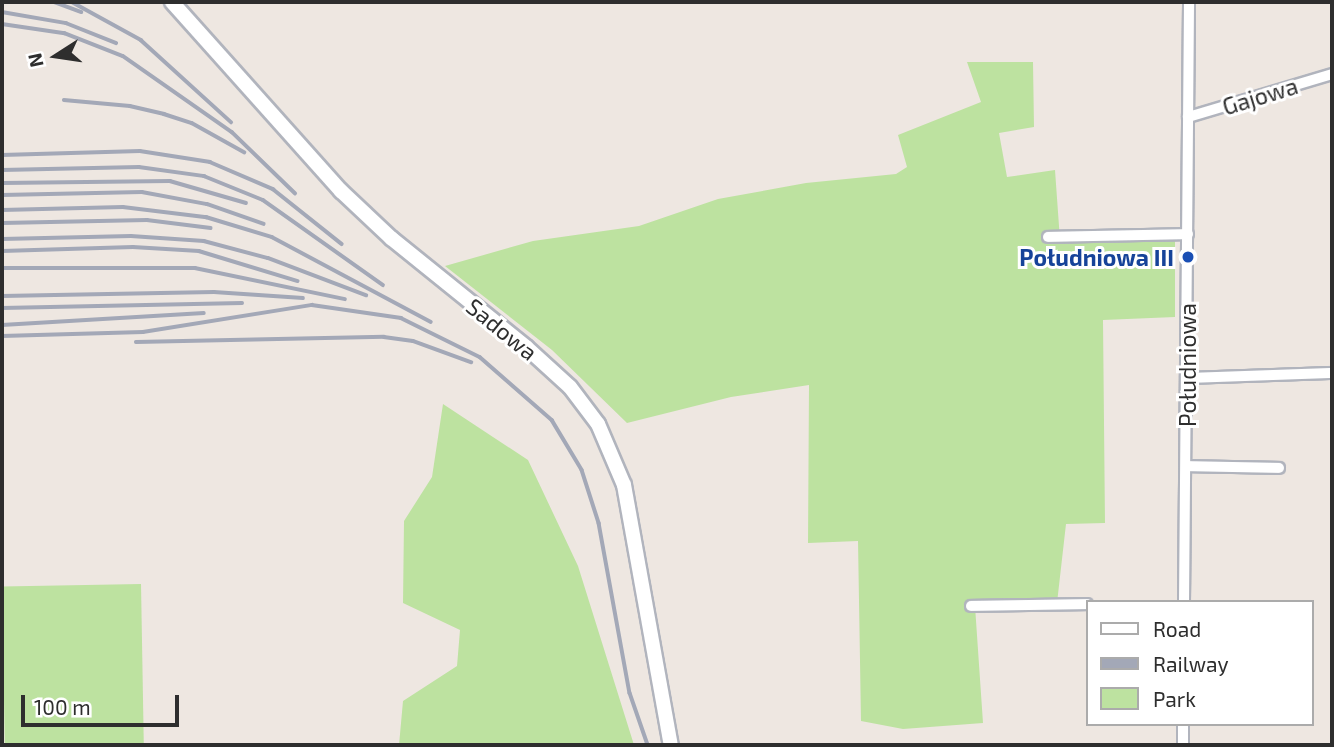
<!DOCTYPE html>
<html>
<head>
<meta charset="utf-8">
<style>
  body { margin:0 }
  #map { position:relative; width:1334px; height:747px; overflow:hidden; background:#eee7e1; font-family:"Exo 2",sans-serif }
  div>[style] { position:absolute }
  .green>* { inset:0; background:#bde2a0; transform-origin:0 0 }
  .roads { filter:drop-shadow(2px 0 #b1b4bd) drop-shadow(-2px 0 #b1b4bd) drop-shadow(0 2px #b1b4bd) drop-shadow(0 -2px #b1b4bd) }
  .street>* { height:10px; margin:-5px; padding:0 5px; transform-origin:5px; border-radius:5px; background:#fff }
  .secondary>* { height:14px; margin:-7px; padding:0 7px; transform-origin:7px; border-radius:7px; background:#fff }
  .rail>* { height:3.5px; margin:-1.75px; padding:0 1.75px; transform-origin:1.75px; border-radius:1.75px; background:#a3a8b7 }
  .dots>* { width:19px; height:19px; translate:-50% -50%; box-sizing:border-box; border:4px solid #fff; border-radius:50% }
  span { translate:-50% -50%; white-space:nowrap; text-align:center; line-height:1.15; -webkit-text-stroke:6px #fff; paint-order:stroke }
  .street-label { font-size:23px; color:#2e2e2e }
  .transit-label { font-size:23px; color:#164399; font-weight:700 }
  .right { translate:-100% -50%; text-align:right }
  .frame { position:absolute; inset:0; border:4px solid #2e2e2e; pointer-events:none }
  .legend { position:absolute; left:1086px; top:600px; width:228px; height:126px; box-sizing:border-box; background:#fff; border:2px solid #ababab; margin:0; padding:9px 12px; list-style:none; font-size:21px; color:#2e2e2e }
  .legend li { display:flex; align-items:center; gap:14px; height:35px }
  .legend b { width:35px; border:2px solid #ababab }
  .north { position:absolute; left:21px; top:21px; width:70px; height:70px; -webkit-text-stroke:5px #fff; paint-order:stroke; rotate:258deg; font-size:19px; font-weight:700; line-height:28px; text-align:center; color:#2e2e2e }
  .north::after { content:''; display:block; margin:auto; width:24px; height:32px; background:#2e2e2e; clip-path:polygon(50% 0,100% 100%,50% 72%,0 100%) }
  .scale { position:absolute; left:21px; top:695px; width:158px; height:32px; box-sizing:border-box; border:4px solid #2e2e2e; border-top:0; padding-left:9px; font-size:21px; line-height:24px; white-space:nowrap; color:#2e2e2e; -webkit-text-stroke:5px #fff; paint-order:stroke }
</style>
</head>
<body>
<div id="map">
  <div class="green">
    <div style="clip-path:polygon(967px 62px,1033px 62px,1034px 127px,999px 133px,1007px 177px,1055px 170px,1060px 240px,1175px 240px,1175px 317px,1103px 320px,1105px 523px,1066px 524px,1057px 603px,975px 606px,983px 723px,903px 729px,861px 721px,858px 541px,808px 543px,809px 385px,731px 397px,627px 423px,552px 350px,445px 266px,533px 241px,639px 226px,718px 199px,806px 183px,896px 174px,907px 167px,898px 135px,981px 102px)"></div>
    <div style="clip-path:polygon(443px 404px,528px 460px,578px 566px,634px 745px,399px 745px,403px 701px,457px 666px,460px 630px,403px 603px,404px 521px,432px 477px)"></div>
    <div style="left:141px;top:584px;width:161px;height:139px;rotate:89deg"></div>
  </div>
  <div class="roads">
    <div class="street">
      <div style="left:1188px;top:117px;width:150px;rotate:-16.6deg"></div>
      <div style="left:1048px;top:237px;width:140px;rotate:-1.2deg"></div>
      <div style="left:1186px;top:378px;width:146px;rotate:-2deg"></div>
      <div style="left:1186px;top:466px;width:93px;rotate:1.2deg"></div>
      <div style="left:1184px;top:602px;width:600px;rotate:-89.52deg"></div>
      <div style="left:971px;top:606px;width:116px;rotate:-1deg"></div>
      <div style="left:1183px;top:745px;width:21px;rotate:-90deg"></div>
    </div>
    <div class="secondary">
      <div style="left:172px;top:2px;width:254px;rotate:48.2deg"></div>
      <div style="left:341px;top:191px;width:69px;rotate:43.2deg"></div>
      <div style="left:391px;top:238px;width:174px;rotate:38.9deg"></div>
      <div style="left:526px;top:347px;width:59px;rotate:42.3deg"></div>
      <div style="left:570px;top:387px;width:46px;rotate:52.9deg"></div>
      <div style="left:598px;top:424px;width:66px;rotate:66.9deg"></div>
      <div style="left:624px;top:485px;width:264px;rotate:79.8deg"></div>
    </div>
  </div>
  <div class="rail">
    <div style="left:54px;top:2px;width:29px;rotate:20deg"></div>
    <div style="left:72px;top:2px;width:79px;rotate:28.8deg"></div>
    <div style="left:141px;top:40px;width:122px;rotate:42.3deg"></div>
    <div style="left:2px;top:12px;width:65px;rotate:9.8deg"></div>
    <div style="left:66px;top:23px;width:54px;rotate:21.8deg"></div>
    <div style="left:2px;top:24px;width:63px;rotate:8.3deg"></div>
    <div style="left:64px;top:33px;width:63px;rotate:21.3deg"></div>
    <div style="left:123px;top:56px;width:133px;rotate:34.9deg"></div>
    <div style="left:232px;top:132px;width:88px;rotate:44.1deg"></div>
    <div style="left:64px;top:100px;width:66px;rotate:5.2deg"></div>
    <div style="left:130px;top:106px;width:35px;rotate:13deg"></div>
    <div style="left:164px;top:114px;width:29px;rotate:18deg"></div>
    <div style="left:192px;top:123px;width:60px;rotate:29.1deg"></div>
    <div style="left:2px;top:155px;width:138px;rotate:-1.7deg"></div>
    <div style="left:140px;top:151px;width:71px;rotate:8.9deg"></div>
    <div style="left:210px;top:162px;width:69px;rotate:23.2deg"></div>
    <div style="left:273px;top:189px;width:88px;rotate:38.6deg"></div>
    <div style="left:2px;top:170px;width:137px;rotate:-1.3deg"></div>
    <div style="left:139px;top:167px;width:66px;rotate:7.9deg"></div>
    <div style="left:204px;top:176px;width:64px;rotate:22.1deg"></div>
    <div style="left:263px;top:200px;width:147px;rotate:35.3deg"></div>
    <div style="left:2px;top:183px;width:168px;rotate:-0.7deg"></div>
    <div style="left:170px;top:181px;width:79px;rotate:16.1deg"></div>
    <div style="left:2px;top:195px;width:140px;rotate:-1.2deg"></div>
    <div style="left:142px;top:192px;width:66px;rotate:10.5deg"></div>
    <div style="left:207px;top:204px;width:60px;rotate:19.3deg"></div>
    <div style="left:2px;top:210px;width:121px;rotate:-1.4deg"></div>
    <div style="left:123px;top:207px;width:84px;rotate:6.9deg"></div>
    <div style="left:206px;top:217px;width:69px;rotate:16.9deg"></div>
    <div style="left:272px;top:237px;width:180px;rotate:28.1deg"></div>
    <div style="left:2px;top:223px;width:145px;rotate:-1.2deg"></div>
    <div style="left:147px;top:220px;width:64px;rotate:7.2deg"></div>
    <div style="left:2px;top:239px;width:129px;rotate:-1.3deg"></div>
    <div style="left:131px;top:236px;width:73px;rotate:3.9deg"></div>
    <div style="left:204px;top:241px;width:66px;rotate:14.9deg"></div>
    <div style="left:268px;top:258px;width:105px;rotate:20.7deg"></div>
    <div style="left:2px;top:251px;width:131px;rotate:-1.7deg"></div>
    <div style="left:133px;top:247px;width:66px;rotate:3.5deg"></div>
    <div style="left:199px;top:251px;width:103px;rotate:16.9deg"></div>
    <div style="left:2px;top:268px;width:193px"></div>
    <div style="left:195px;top:268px;width:153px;rotate:11.7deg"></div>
    <div style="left:2px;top:296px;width:212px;rotate:-1.1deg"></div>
    <div style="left:214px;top:292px;width:89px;rotate:3.9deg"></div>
    <div style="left:2px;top:308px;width:240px;rotate:-1.2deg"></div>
    <div style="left:2px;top:325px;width:202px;rotate:-3.4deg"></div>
    <div style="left:2px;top:336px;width:141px;rotate:-1.6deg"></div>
    <div style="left:143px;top:332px;width:171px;rotate:-9.1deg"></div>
    <div style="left:312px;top:305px;width:90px;rotate:8.3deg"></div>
    <div style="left:401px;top:318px;width:88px;rotate:26.3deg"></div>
    <div style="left:480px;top:357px;width:96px;rotate:41.2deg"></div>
    <div style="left:552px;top:420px;width:58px;rotate:59deg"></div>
    <div style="left:582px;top:470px;width:56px;rotate:72.2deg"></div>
    <div style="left:599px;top:523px;width:173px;rotate:79.7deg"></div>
    <div style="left:630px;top:693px;width:55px;rotate:70.9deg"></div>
    <div style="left:136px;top:342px;width:248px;rotate:-1.2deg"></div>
    <div style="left:384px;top:337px;width:29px;rotate:8deg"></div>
    <div style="left:413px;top:341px;width:62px;rotate:19.9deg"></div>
  </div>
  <div class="dots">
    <div style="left:1188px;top:257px;background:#1a4fb4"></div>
  </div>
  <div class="street-label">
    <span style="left:1260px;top:96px;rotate:-17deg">Gajowa</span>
    <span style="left:502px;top:329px;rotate:39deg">Sadowa</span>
    <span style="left:1187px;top:365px;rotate:-90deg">Południowa</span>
  </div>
  <div class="transit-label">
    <span class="right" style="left:1174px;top:257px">Południowa III</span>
  </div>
  <div class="frame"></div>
  <ul class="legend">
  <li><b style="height:9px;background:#fff"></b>Road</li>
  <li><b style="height:9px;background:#a3a8b7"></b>Railway</li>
  <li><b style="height:19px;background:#bde2a0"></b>Park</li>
  </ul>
  <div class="north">N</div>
  <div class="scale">100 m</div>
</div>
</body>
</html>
